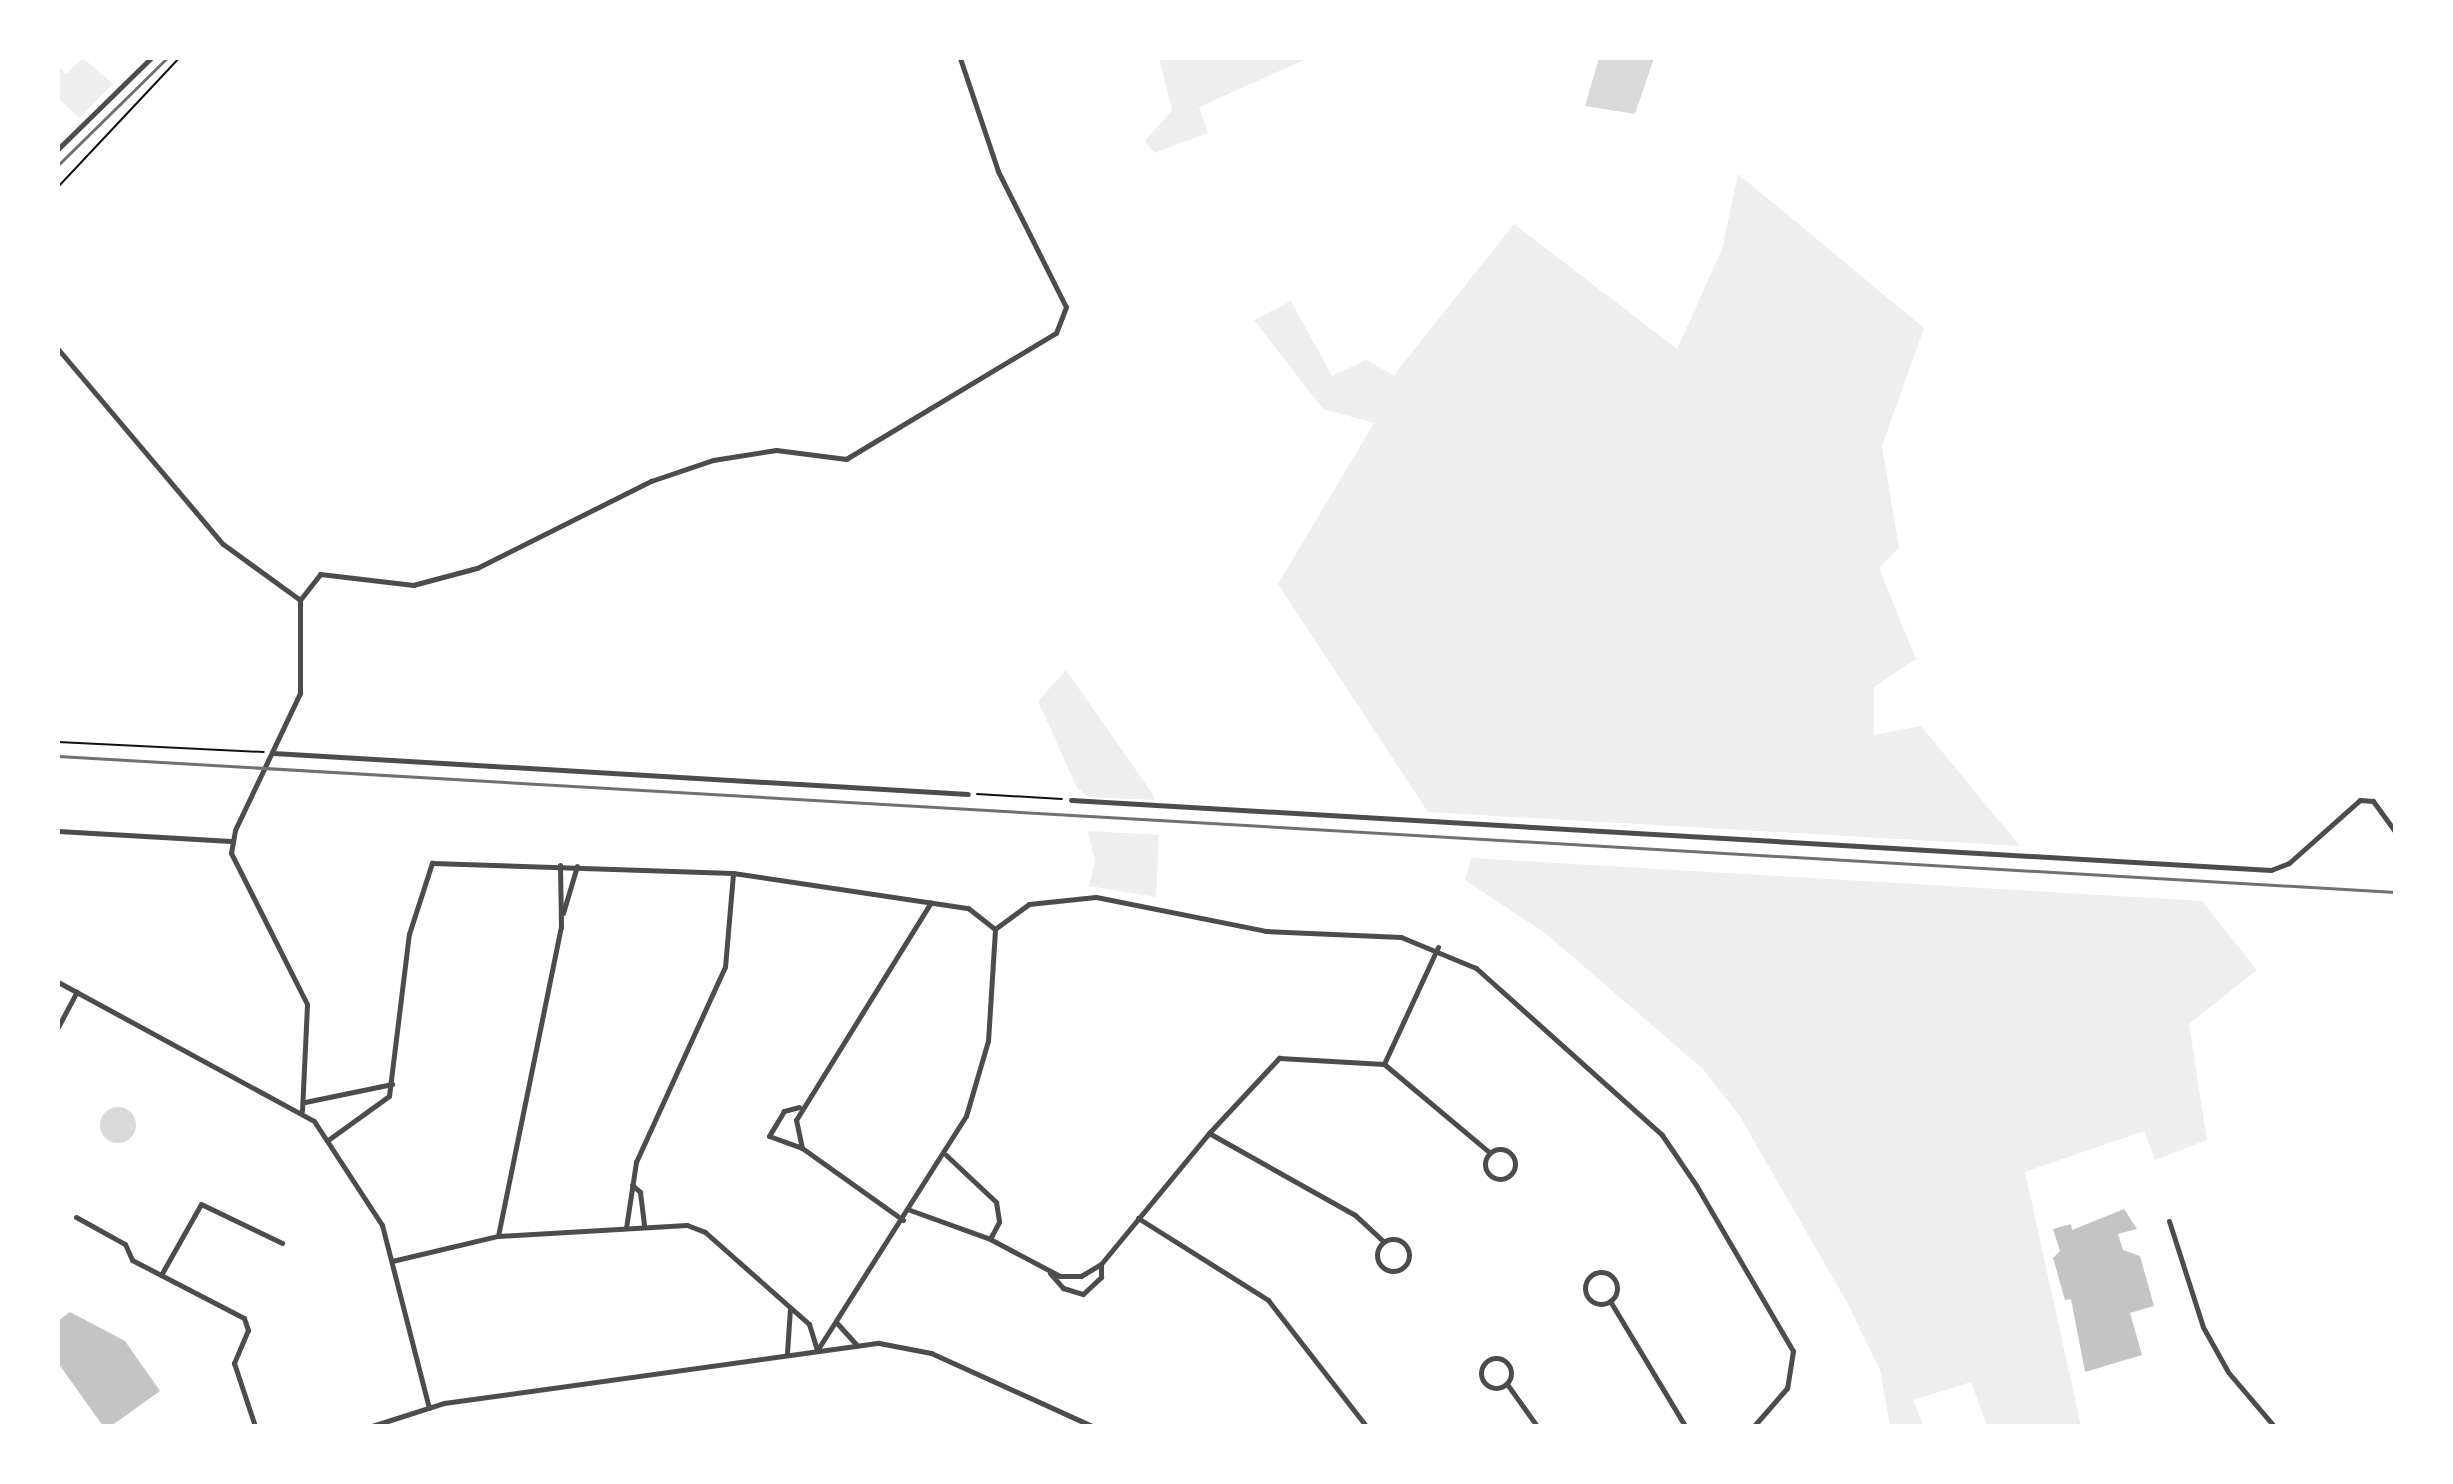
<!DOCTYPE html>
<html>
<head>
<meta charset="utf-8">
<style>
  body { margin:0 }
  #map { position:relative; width:2453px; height:1484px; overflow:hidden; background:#fff; font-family:Arial,sans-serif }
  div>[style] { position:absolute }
  .green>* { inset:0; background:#eee }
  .water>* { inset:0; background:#d9d9d9 }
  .round { border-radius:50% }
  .building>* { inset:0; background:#c4c4c4 }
  .path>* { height:2px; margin:-1px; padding:0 1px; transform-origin:1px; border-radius:1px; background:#111 }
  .minor>* { height:5px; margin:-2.5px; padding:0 2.5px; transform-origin:2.5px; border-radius:2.5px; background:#4c4c4c }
  .minor>.ring { margin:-2.5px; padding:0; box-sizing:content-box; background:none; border:5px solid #4c4c4c; border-radius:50% }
  .rail>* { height:3px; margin:-1.5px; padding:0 1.5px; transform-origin:1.5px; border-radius:1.5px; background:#707070 }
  span { translate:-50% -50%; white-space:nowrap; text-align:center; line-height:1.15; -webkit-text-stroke:6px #fff; paint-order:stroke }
  .frame { position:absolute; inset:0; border:60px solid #fff; pointer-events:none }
</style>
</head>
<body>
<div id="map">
  <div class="green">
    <div style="clip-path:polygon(83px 58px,113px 84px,79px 118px,58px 98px,58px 65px,66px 74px)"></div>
    <div style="clip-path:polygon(1159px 58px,1309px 58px,1199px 107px,1208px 133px,1154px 153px,1145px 141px,1172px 110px)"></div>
    <div style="clip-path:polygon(1738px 174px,1924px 328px,1882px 446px,1899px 548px,1879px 568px,1916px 659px,1874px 687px,1874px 735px,1921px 726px,2020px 846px,1428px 812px,1278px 584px,1374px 423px,1323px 409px,1254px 320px,1291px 301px,1332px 376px,1366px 360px,1394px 375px,1514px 224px,1677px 349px,1722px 249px)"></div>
    <div style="clip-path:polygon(1066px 670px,1152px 793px,1155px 800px,1089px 797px,1077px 788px,1038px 701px)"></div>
    <div style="clip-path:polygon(1088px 831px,1159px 835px,1156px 897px,1089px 886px,1095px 861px)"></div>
    <div style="clip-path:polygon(1471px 858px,2202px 901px,2257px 970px,2189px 1024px,2207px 1140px,2155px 1160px,2144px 1131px,2025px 1172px,2081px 1426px,1987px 1426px,1971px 1382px,1913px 1400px,1924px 1426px,1890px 1426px,1880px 1370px,1848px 1304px,1739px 1115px,1703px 1069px,1545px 933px,1465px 880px)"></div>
  </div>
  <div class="water">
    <div style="clip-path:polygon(1599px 58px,1654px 58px,1635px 114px,1585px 106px)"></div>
    <div class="round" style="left:100px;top:1107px;width:36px;height:36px"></div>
  </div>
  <div class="building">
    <div style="clip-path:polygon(2124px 1209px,2137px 1229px,2118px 1234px,2123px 1250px,2140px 1256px,2154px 1306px,2130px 1313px,2142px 1355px,2085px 1372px,2071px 1299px,2065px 1300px,2053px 1258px,2060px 1251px,2053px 1229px,2071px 1224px,2072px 1230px)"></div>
    <div style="clip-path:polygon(70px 1312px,125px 1341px,160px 1391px,111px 1426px,103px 1426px,58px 1363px,58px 1321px)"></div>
  </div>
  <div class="path">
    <div style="left:58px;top:187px;width:177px;rotate:-46.8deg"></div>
    <div style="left:58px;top:742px;width:206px;rotate:2.8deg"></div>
    <div style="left:977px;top:794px;width:85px;rotate:3.4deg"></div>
  </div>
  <div class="minor">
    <div style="left:58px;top:149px;width:130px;rotate:-44.4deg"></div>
    <div style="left:58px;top:349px;width:255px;rotate:49.8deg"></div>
    <div style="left:223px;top:544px;width:95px;rotate:36deg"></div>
    <div style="left:273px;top:753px;width:696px;rotate:3.38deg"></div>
    <div style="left:1071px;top:800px;width:1202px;rotate:3.34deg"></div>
    <div style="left:2271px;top:870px;width:19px;rotate:-21deg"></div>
    <div style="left:2289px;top:863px;width:95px;rotate:-41.6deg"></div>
    <div style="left:2360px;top:800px;width:13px;rotate:4deg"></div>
    <div style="left:2373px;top:801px;width:37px;rotate:54deg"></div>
    <div style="left:58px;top:831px;width:173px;rotate:3.3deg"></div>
    <div style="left:563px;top:913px;width:49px;rotate:-73.4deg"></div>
    <div style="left:995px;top:929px;width:42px;rotate:-36.3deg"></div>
    <div style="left:1029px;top:904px;width:67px;rotate:-6deg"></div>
    <div style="left:1096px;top:897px;width:173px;rotate:11.3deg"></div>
    <div style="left:1266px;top:931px;width:135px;rotate:2.5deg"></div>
    <div style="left:1401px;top:937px;width:81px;rotate:22.5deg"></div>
    <div style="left:1476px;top:968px;width:250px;rotate:41.9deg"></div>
    <div style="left:1662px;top:1135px;width:60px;rotate:55.8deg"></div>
    <div style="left:1696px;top:1185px;width:192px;rotate:59.7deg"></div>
    <div style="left:1793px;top:1351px;width:37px;rotate:99deg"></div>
    <div style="left:1787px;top:1388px;width:50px;rotate:131deg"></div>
    <div style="left:1438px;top:947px;width:129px;rotate:114.8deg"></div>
    <div style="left:1384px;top:1064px;width:138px;rotate:40deg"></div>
    <div style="left:58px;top:982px;width:291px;rotate:28.5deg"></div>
    <div style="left:314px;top:1121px;width:124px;rotate:56.8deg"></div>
    <div style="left:382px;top:1225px;width:189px;rotate:75.6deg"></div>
    <div style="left:58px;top:1027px;width:40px;rotate:-62deg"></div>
    <div style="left:305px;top:1102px;width:89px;rotate:-11.7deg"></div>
    <div style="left:799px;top:1107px;width:16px;rotate:165deg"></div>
    <div style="left:784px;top:1111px;width:29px;rotate:121deg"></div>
    <div style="left:769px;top:1136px;width:35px;rotate:20deg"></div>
    <div style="left:302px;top:1111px;width:107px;rotate:-87.3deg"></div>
    <div style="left:307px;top:1004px;width:169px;rotate:-116.7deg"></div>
    <div style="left:231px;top:853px;width:23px;rotate:-80deg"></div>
    <div style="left:235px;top:830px;width:152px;rotate:-64.6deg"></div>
    <div style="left:300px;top:693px;width:93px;rotate:-90deg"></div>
    <div style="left:300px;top:600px;width:33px;rotate:-52deg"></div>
    <div style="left:320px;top:574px;width:94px;rotate:6.7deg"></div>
    <div style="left:413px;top:585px;width:66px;rotate:-14.9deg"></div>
    <div style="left:477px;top:568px;width:195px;rotate:-26.6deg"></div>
    <div style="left:651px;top:481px;width:65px;rotate:-18.7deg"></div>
    <div style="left:713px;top:460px;width:64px;rotate:-9deg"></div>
    <div style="left:776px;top:450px;width:71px;rotate:7.3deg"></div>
    <div style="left:846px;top:459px;width:245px;rotate:-31deg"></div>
    <div style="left:1056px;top:333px;width:28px;rotate:-69deg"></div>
    <div style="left:1066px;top:307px;width:152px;rotate:-116.6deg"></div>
    <div style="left:998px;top:171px;width:119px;rotate:-108.6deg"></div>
    <div style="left:328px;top:1140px;width:75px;rotate:-35.8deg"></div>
    <div style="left:389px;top:1096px;width:163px;rotate:-83deg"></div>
    <div style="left:409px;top:934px;width:75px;rotate:-72.1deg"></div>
    <div style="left:432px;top:863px;width:301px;rotate:1.9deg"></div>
    <div style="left:733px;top:873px;width:238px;rotate:8.5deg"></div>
    <div style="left:968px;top:908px;width:34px;rotate:38deg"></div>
    <div class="ring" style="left:1485px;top:1149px;width:25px;height:25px"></div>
    <div style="left:946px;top:1155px;width:69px;rotate:43.2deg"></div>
    <div style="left:996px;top:1202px;width:20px;rotate:81deg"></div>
    <div style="left:999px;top:1222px;width:19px;rotate:118deg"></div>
    <div style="left:632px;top:1185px;width:11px;rotate:41deg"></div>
    <div style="left:640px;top:1192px;width:35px;rotate:83deg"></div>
    <div style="left:910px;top:1210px;width:85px;rotate:19.9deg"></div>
    <div style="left:990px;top:1239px;width:79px;rotate:27.9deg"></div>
    <div style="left:1060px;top:1276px;width:21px"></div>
    <div style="left:1081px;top:1276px;width:23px;rotate:-31deg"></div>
    <div style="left:1101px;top:1264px;width:170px;rotate:-50.5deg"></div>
    <div style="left:76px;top:1217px;width:56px;rotate:28.9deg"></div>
    <div style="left:125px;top:1244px;width:17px;rotate:66deg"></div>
    <div style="left:132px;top:1260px;width:126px;rotate:27.4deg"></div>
    <div style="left:244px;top:1318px;width:13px;rotate:72deg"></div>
    <div style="left:248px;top:1330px;width:36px;rotate:113deg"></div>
    <div style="left:234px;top:1363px;width:66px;rotate:71.6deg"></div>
    <div style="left:1138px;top:1218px;width:154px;rotate:32.2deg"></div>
    <div style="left:1268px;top:1300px;width:160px;rotate:52.1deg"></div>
    <div style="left:903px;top:1220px;width:124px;rotate:-144.5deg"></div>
    <div style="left:802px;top:1148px;width:29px;rotate:-102deg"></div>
    <div style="left:796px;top:1120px;width:256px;rotate:-58.2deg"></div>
    <div style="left:2169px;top:1221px;width:111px;rotate:72.2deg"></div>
    <div style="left:2203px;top:1327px;width:51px;rotate:60.9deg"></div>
    <div style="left:2228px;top:1372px;width:71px;rotate:49.6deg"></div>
    <div style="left:626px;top:1228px;width:67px;rotate:-81.4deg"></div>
    <div style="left:636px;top:1162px;width:214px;rotate:-65.5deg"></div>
    <div style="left:725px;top:967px;width:94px;rotate:-85.1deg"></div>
    <div style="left:498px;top:1236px;width:315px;rotate:-78.5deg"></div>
    <div style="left:561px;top:927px;width:62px;rotate:-90.9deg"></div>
    <div class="ring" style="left:1377px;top:1239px;width:27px;height:27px"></div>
    <div style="left:1383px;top:1241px;width:38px;rotate:-137deg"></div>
    <div style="left:1355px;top:1215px;width:167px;rotate:-150.7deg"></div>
    <div style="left:1209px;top:1133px;width:103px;rotate:-47deg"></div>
    <div style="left:1279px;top:1058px;width:105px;rotate:3.3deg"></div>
    <div style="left:392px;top:1261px;width:109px;rotate:-13.3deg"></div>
    <div style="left:498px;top:1236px;width:189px;rotate:-3.3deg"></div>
    <div style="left:687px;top:1225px;width:19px;rotate:21deg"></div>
    <div style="left:705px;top:1232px;width:139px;rotate:41.5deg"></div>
    <div style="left:809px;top:1324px;width:27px;rotate:73deg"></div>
    <div class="ring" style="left:1585px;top:1272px;width:27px;height:27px"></div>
    <div style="left:1050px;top:1273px;width:20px;rotate:49deg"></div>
    <div style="left:1063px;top:1288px;width:21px;rotate:17deg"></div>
    <div style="left:1083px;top:1294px;width:25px;rotate:-43deg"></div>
    <div style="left:1101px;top:1277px;width:13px;rotate:-90deg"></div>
    <div style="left:161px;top:1275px;width:81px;rotate:-60.6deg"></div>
    <div style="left:201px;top:1204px;width:90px;rotate:25.7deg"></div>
    <div style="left:1610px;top:1301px;width:146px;rotate:59deg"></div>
    <div style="left:836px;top:1322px;width:30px;rotate:48deg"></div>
    <div style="left:818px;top:1349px;width:276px;rotate:-57.6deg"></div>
    <div style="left:966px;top:1116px;width:78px;rotate:-73.7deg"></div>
    <div style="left:988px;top:1041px;width:112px;rotate:-86.4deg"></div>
    <div style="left:787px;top:1353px;width:45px;rotate:-86.2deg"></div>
    <div class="ring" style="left:1481px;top:1358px;width:25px;height:25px"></div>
    <div style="left:1507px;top:1384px;width:52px;rotate:54.5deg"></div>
    <div style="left:372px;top:1426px;width:76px;rotate:-17.7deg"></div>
    <div style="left:444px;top:1403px;width:439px;rotate:-7.9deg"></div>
    <div style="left:879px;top:1343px;width:53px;rotate:10.9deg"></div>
    <div style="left:931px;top:1353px;width:177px;rotate:24.4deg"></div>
  </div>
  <div class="rail">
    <div style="left:58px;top:165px;width:153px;rotate:-44.5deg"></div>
    <div style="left:58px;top:756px;width:2341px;rotate:3.33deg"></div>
  </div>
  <div class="frame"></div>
</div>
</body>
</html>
